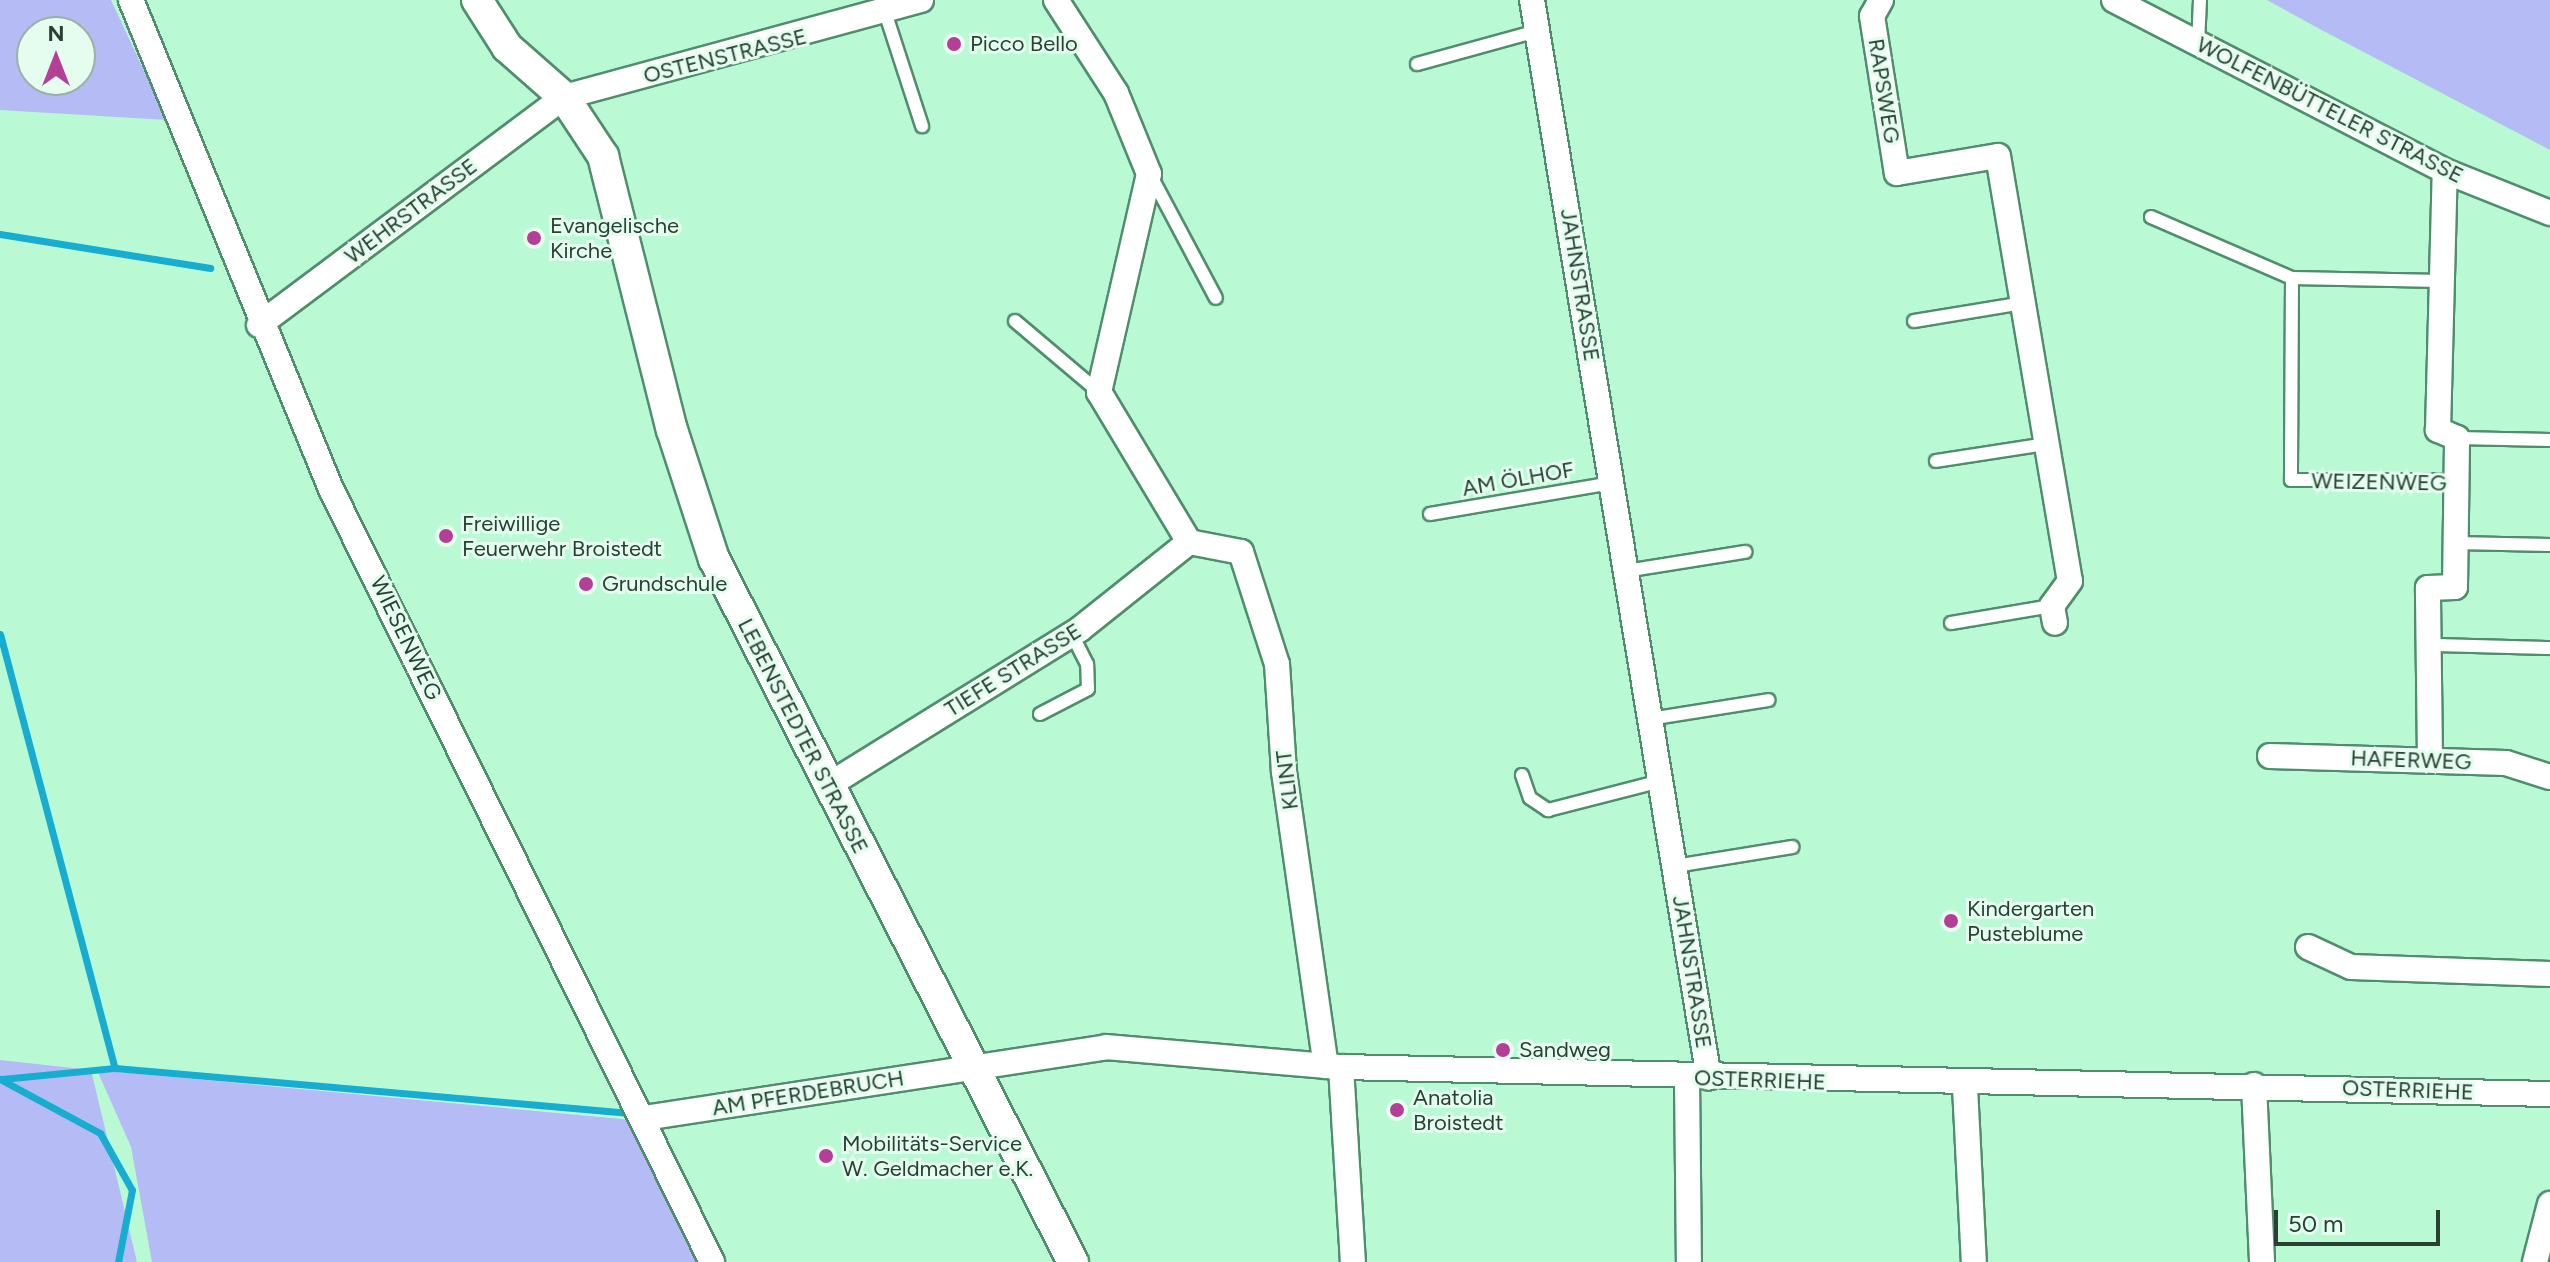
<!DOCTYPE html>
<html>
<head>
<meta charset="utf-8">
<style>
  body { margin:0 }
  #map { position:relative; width:2550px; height:1262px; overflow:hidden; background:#b9fad5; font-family:Figtree,sans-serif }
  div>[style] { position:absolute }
  .green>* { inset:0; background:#b5bbf4 }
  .stream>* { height:7px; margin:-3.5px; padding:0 3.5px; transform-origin:3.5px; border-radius:3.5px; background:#16add0 }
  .roads { filter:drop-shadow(2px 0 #508d6d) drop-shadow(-2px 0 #508d6d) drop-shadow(0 2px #508d6d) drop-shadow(0 -2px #508d6d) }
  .service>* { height:12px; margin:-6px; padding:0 6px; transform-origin:6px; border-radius:6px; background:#fff }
  .minor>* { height:24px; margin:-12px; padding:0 12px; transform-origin:12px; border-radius:12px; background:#fff }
  .tertiary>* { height:30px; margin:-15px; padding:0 15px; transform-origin:15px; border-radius:15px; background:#fff }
  .dots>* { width:22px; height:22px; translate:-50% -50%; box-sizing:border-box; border:4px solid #e4fdee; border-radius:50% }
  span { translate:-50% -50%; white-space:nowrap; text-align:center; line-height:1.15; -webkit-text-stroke:6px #e4fdee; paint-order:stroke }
  .poi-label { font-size:22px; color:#274133 }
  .left { translate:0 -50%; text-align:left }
  .street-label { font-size:22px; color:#274133 }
  .north { position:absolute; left:16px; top:16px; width:80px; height:80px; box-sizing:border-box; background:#e4fdee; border:2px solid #98b2a3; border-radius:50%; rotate:0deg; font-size:22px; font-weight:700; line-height:32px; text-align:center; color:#274133 }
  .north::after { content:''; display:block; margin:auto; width:28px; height:36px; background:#b53f96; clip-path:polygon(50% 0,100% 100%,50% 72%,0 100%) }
  .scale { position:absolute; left:2274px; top:1210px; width:166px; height:36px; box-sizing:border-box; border:4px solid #274133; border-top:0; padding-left:10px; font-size:24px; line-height:28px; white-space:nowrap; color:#274133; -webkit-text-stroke:6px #e4fdee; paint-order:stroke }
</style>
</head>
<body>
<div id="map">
  <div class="green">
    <div style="clip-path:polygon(evenodd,0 0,111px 0,167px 120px,0 110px,0 0,32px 32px,80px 32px,80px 80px,32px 80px,32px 32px)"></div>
    <div style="clip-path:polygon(2267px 0,2550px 0,2550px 150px,2316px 27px)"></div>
    <div style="clip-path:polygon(0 1060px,91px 1070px,137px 1262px,0 1262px)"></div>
    <div style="clip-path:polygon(97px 1070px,632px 1120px,698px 1262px,152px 1262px,131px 1147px)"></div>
  </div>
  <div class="stream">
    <div style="left:0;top:234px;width:213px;rotate:9.2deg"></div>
    <div style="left:0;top:634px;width:449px;rotate:75.2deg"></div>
    <div style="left:115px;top:1068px;width:517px;rotate:4.99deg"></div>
    <div style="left:0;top:1079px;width:114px;rotate:28.4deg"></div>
    <div style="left:100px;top:1133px;width:65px;rotate:60.7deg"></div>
    <div style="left:132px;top:1190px;width:73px;rotate:101deg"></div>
    <div style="left:2px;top:1079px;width:114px;rotate:-5.6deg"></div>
  </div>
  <div class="roads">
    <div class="service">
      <div style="left:886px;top:15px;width:117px;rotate:72deg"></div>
      <div style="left:2198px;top:44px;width:44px;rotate:-87.4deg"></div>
      <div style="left:1417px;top:64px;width:124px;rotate:-15.4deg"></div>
      <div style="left:1151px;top:176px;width:138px;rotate:62deg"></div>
      <div style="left:2151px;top:217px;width:154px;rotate:23.4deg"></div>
      <div style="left:2292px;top:278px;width:150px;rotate:1.1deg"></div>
      <div style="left:2292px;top:278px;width:202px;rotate:90.3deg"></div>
      <div style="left:2291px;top:480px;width:165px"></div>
      <div style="left:1015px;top:321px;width:110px;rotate:40.2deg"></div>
      <div style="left:1914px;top:321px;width:110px;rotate:-9.4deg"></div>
      <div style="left:2457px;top:438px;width:93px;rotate:1.2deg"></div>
      <div style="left:1936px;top:461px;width:111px;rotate:-8.8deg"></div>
      <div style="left:1430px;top:514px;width:185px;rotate:-9.7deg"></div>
      <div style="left:2456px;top:543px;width:94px;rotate:1.2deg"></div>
      <div style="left:1626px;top:571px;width:121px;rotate:-9.1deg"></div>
      <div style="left:1951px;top:623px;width:102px;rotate:-9.6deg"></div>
      <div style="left:2433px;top:645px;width:117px;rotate:1.5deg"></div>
      <div style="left:1040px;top:714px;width:54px;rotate:-27.5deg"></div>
      <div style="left:1088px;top:689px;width:25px;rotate:-92deg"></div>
      <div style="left:1087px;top:664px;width:34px;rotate:-117deg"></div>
      <div style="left:1650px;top:719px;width:120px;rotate:-9.1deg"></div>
      <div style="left:1522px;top:775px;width:24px;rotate:71deg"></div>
      <div style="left:1530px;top:798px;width:22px;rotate:34deg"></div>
      <div style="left:1548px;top:810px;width:117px;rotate:-14.4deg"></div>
      <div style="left:1675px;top:866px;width:119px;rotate:-9.2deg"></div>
    </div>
    <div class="minor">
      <div style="left:131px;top:0;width:528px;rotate:67.76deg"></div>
      <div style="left:331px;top:489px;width:862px;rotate:63.76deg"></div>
      <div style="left:1056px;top:0;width:111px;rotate:57.2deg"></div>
      <div style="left:1116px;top:93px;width:87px;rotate:67.8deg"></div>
      <div style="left:1149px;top:174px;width:224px;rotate:102.9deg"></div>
      <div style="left:1099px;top:392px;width:175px;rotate:59deg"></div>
      <div style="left:1532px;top:0;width:1092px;rotate:80.68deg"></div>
      <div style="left:1881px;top:0;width:18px;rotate:119deg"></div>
      <div style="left:1872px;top:16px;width:159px;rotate:81deg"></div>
      <div style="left:1897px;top:173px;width:102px;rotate:-9.6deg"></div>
      <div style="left:1998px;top:156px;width:431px;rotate:80.4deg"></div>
      <div style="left:2070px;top:581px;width:31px;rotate:126deg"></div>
      <div style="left:2052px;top:606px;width:17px;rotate:80deg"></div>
      <div style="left:2114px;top:0;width:373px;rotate:27.3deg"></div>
      <div style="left:2445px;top:171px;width:113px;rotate:21.8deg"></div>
      <div style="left:259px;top:325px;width:381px;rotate:-36.8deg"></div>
      <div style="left:564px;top:97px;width:370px;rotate:-15.2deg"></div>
      <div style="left:1189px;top:542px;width:53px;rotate:10.9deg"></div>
      <div style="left:1241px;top:552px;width:118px;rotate:72.2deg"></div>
      <div style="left:1277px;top:664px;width:108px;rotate:86.3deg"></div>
      <div style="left:1284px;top:772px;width:297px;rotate:81.9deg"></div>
      <div style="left:2270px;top:756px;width:236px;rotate:1.7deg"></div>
      <div style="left:2506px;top:763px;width:46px;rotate:17.7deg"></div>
      <div style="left:2430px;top:760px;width:172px;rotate:-90.7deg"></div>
      <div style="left:2428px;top:588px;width:27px;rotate:-2deg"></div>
      <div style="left:2455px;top:587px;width:149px;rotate:-89.2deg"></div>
      <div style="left:2457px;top:438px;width:21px;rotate:-157deg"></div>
      <div style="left:2438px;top:430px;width:259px;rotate:-88.5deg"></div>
      <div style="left:827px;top:786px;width:298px;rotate:-31.8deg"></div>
      <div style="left:1080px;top:629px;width:139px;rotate:-38.6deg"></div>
      <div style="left:2308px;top:947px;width:47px;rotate:24.9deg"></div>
      <div style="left:2351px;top:967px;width:199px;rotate:2deg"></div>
      <div style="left:1341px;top:1067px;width:195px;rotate:86.5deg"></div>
      <div style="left:1687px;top:1078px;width:184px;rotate:89.4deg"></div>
      <div style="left:2254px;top:1085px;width:177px;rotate:87.4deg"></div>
      <div style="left:1965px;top:1087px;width:175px;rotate:87.1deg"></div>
      <div style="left:644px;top:1118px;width:467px;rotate:-8.7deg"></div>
      <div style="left:1106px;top:1047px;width:236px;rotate:4.9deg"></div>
      <div style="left:1341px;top:1067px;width:1209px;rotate:1.28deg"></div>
      <div style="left:2535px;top:1262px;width:60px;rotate:-75.5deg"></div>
    </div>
    <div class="tertiary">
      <div style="left:477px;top:0;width:56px;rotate:57.4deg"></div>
      <div style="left:507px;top:47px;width:76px;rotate:41.3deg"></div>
      <div style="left:564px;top:97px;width:71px;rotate:56.5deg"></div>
      <div style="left:603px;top:156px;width:283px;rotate:75.9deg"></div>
      <div style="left:672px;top:430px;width:136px;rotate:72deg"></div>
      <div style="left:714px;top:559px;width:789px;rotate:62.95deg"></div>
    </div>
  </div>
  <div class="dots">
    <div style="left:954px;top:44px;background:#b53f96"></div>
    <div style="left:534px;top:238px;background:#b53f96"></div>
    <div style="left:446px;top:536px;background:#b53f96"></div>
    <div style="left:586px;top:584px;background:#b53f96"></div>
    <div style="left:1951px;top:921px;background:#b53f96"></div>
    <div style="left:1503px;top:1050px;background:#b53f96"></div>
    <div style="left:1397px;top:1110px;background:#b53f96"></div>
    <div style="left:826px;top:1156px;background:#b53f96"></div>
  </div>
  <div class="poi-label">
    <span class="left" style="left:970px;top:44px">Picco Bello</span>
    <span class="left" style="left:550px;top:238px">Evangelische<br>Kirche</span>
    <span class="left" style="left:462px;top:536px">Freiwillige<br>Feuerwehr Broistedt</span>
    <span class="left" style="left:602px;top:584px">Grundschule</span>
    <span class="left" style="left:1967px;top:921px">Kindergarten<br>Pusteblume</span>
    <span class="left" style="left:1519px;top:1050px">Sandweg</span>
    <span class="left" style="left:1413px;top:1110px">Anatolia<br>Broistedt</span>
    <span class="left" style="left:842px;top:1156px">Mobilitäts-Service<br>W. Geldmacher e.K.</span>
  </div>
  <div class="street-label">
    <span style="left:725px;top:56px;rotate:-14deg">OSTENSTRASSE</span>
    <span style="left:1884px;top:91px;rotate:81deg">RAPSWEG</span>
    <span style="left:2330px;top:110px;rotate:27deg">WOLFENBÜTTELER STRASSE</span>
    <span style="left:411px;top:211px;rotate:-37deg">WEHRSTRASSE</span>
    <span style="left:1580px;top:285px;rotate:81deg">JAHNSTRASSE</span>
    <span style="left:1518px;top:479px;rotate:-10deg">AM ÖLHOF</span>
    <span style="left:2379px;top:482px;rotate:1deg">WEIZENWEG</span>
    <span style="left:406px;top:638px;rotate:64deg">WIESENWEG</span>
    <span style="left:1013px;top:670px;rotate:-32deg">TIEFE STRASSE</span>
    <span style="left:803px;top:736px;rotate:63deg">LEBENSTEDTER STRASSE</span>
    <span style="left:2411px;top:760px;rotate:2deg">HAFERWEG</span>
    <span style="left:1287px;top:780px;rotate:-97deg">KLINT</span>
    <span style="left:1692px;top:972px;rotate:81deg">JAHNSTRASSE</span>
    <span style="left:1760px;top:1080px;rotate:2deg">OSTERRIEHE</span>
    <span style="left:2408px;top:1090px;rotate:2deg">OSTERRIEHE</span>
    <span style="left:808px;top:1093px;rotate:-9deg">AM PFERDEBRUCH</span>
  </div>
  <div class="north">N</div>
  <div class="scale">50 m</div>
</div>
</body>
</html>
